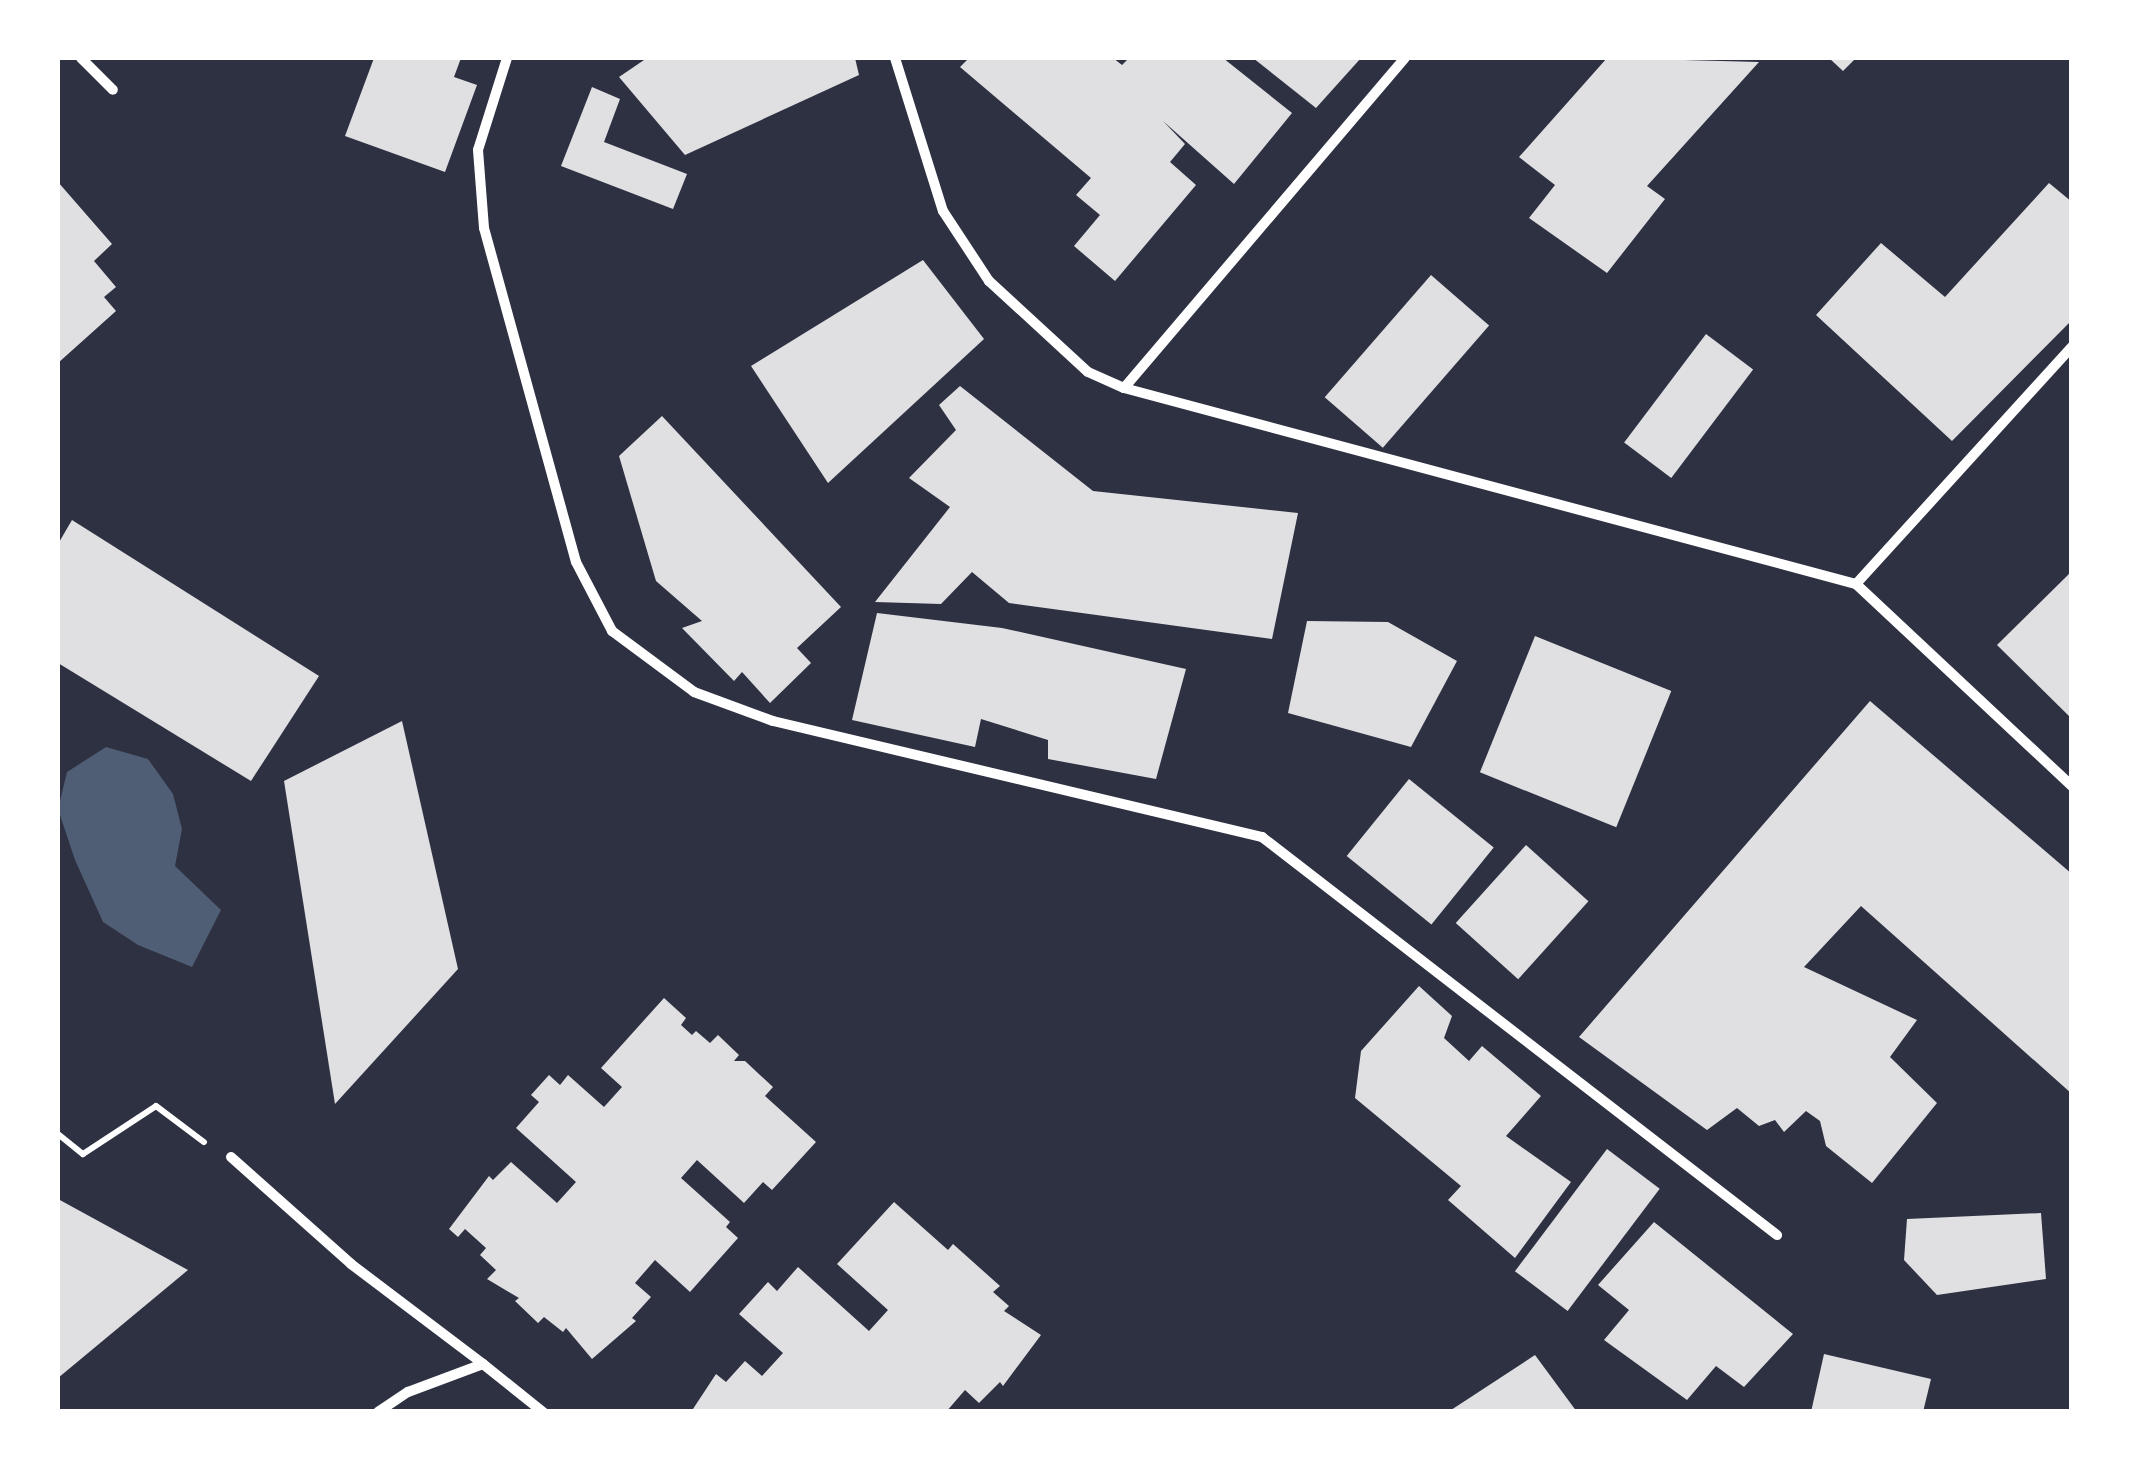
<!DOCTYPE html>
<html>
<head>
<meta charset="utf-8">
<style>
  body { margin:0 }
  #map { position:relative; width:2129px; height:1469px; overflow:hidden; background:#2d3142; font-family:"Varela Round",sans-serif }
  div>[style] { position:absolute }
  .water>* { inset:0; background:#4f5d75 }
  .building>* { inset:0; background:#e0e0e3; transform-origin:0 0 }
  .path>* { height:6px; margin:-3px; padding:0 3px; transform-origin:3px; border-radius:3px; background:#fff }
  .minor>* { height:10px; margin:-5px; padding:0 5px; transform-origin:5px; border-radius:5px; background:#fff }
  span { translate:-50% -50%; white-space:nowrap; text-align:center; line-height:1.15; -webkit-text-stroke:10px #fff; paint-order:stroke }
  .frame { position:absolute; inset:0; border:60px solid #fff; pointer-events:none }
</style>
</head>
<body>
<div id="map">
  <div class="water">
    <div style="clip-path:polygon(106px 747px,148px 759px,173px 794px,182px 829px,175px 866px,221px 910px,192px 967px,138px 945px,103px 922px,75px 860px,58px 809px,67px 772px)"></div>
  </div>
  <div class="building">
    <div style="clip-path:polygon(374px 58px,461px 58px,454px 77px,477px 85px,445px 172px,345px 136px)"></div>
    <div style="clip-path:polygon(647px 58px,855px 58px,859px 75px,685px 155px,619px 77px)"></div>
    <div style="clip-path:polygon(969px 58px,1113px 58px,1122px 65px,1129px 58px,1223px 58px,1292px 113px,1234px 184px,1163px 121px,1185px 144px,1170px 162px,1196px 185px,1115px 281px,1074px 246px,1100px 215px,1076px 195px,1091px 178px,960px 67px)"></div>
    <div style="clip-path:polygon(1253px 58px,1361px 58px,1316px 108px)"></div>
    <div style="clip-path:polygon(1607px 58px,1759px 62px,1647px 186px,1665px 199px,1607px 273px,1529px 218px,1555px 185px,1519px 157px)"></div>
    <div style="clip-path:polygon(1829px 58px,1856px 58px,1843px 71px)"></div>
    <div style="clip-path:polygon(592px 87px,620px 99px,604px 142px,687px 174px,673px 209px,561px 166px)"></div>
    <div style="clip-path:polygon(58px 182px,112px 244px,94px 261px,116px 287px,104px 297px,116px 311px,58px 363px)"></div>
    <div style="clip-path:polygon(2049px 183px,2072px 202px,2072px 320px,1952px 441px,1816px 315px,1881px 243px,1945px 297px)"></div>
    <div style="clip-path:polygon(923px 260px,984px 339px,828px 483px,751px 366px)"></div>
    <div style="left:1431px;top:275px;width:77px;height:162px;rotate:41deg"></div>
    <div style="left:1706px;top:334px;width:59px;height:136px;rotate:37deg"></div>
    <div style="clip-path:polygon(960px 386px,1093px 491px,1298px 513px,1272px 639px,1009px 603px,972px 572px,941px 604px,875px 602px,950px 507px,909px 478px,956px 430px,939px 405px)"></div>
    <div style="clip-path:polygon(662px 416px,841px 607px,797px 648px,811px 663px,770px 703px,742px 672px,734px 681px,682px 628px,702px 621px,656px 581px,619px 456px)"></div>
    <div style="clip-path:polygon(72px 520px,319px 676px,251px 781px,58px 663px,58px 544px)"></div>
    <div style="clip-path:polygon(2072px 571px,2072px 719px,1997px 645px)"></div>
    <div style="clip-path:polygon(877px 613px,1002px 628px,1186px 669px,1156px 779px,1048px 759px,1048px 740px,981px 719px,975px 747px,852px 720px)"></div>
    <div style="clip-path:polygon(1307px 621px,1388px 622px,1457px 661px,1411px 747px,1288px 713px)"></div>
    <div style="left:1535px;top:636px;width:147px;height:147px;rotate:22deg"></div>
    <div style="clip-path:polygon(1870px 701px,2072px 874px,2072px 1094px,1861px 906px,1804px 967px,1917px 1020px,1890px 1057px,1937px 1103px,1872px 1183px,1826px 1146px,1820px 1121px,1806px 1111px,1784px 1132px,1775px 1120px,1759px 1126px,1737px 1108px,1707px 1130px,1579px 1037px)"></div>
    <div style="clip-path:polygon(402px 721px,458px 969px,335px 1104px,284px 781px)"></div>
    <div style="left:1409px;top:779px;width:109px;height:99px;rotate:39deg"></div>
    <div style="left:1526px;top:845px;width:84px;height:105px;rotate:42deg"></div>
    <div style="clip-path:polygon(1419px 986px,1452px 1016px,1444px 1038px,1469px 1061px,1482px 1046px,1541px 1096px,1506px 1136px,1571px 1182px,1515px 1258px,1448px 1200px,1461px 1186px,1355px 1098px,1361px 1051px)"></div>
    <div style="clip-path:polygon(664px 998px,686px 1018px,681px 1025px,692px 1035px,696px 1031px,710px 1043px,718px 1035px,739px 1055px,734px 1061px,745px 1061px,773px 1087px,765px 1096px,816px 1142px,772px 1190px,763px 1182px,744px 1203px,697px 1160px,681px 1178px,730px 1222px,726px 1227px,738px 1238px,690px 1292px,655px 1260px,635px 1283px,651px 1297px,632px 1318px,636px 1321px,592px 1359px,566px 1328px,563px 1332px,544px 1317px,538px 1323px,515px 1301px,519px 1298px,487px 1279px,496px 1270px,480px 1255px,486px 1248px,465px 1229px,458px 1237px,449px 1229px,489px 1176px,493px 1180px,511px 1162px,557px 1203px,576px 1182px,516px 1128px,539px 1102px,531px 1095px,549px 1075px,560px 1085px,568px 1075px,604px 1107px,622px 1087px,601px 1068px)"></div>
    <div style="left:1607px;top:1149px;width:66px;height:153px;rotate:37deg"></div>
    <div style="clip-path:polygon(58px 1199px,188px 1270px,58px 1378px)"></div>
    <div style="clip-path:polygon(894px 1202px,948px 1250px,953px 1244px,1000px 1286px,993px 1292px,1009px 1306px,1004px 1311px,1041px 1335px,1003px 1386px,1000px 1382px,979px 1403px,965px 1390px,946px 1412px,691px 1412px,716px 1374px,726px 1382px,745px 1361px,762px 1376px,783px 1353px,739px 1314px,768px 1282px,777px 1291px,798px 1267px,869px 1331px,888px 1310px,837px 1264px)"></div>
    <div style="clip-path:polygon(2041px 1213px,2046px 1279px,1937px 1295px,1904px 1260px,1907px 1219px)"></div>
    <div style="clip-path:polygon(1654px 1222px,1793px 1334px,1744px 1387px,1716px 1366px,1687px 1400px,1604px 1340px,1629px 1310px,1598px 1285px)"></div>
    <div style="clip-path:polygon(1824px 1354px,1931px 1379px,1923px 1412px,1811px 1412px)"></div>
    <div style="clip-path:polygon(1535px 1355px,1577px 1412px,1448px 1412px)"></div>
  </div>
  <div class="path">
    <div style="left:58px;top:1134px;width:32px;rotate:39deg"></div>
    <div style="left:83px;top:1154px;width:87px;rotate:-33.3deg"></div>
    <div style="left:156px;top:1106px;width:60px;rotate:36.9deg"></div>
  </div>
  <div class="minor">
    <div style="left:81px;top:58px;width:45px;rotate:45deg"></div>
    <div style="left:507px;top:58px;width:96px;rotate:107.5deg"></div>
    <div style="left:478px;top:150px;width:78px;rotate:85.6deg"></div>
    <div style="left:484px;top:228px;width:346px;rotate:74.6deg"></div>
    <div style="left:576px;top:562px;width:78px;rotate:62.4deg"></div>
    <div style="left:612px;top:631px;width:102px;rotate:36.6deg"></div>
    <div style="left:694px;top:692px;width:84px;rotate:20.2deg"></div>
    <div style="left:773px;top:721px;width:503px;rotate:13.34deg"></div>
    <div style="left:1262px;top:837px;width:651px;rotate:37.7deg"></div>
    <div style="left:895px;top:58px;width:160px;rotate:72.6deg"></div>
    <div style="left:943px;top:211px;width:84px;rotate:56.7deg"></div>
    <div style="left:989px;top:281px;width:134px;rotate:42.6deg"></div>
    <div style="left:1088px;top:372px;width:39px;rotate:24deg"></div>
    <div style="left:1124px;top:388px;width:758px;rotate:14.99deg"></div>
    <div style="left:1856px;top:584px;width:296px;rotate:43.1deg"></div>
    <div style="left:1124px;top:388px;width:433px;rotate:-49.6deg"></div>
    <div style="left:1856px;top:584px;width:321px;rotate:-47.7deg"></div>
    <div style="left:231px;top:1157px;width:161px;rotate:41.7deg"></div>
    <div style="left:351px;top:1264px;width:166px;rotate:37.1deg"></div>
    <div style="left:378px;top:1412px;width:36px;rotate:-34deg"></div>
    <div style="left:408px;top:1392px;width:80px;rotate:-20.5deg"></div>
    <div style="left:483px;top:1364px;width:77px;rotate:38.7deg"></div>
  </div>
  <div class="frame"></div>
</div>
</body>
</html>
